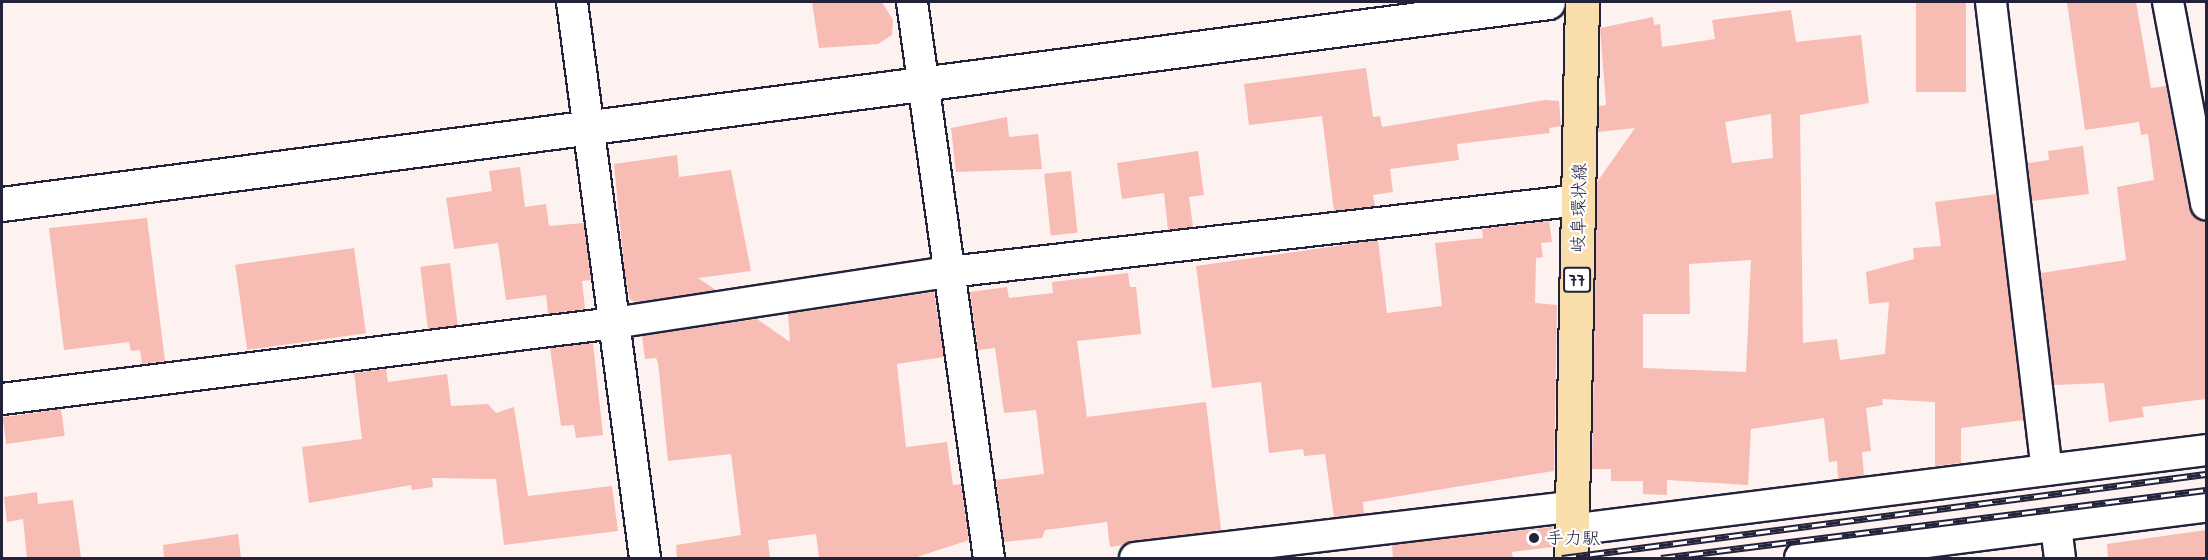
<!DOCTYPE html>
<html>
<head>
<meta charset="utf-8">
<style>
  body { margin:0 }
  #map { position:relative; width:2208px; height:560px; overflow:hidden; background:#fdf2f0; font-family:"Patrick Hand","Klee One",sans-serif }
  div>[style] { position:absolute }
  .building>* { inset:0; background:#f7bcb3; transform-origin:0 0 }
  .roads { filter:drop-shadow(2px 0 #22223b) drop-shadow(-2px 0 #22223b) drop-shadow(0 2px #22223b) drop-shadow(0 -2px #22223b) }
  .minor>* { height:30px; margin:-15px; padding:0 15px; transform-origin:15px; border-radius:15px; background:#fff }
  .tertiary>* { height:33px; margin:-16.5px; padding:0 16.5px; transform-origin:16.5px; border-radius:16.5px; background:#fff }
  .primary>* { height:33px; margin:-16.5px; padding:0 16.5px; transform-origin:16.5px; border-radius:16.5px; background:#f9deab }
  .rail>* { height:7px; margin-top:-3.5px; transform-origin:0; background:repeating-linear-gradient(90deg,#fff 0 14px,#22223b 0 28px); box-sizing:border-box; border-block:2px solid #22223b }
  .dots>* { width:16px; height:16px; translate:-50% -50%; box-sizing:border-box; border:3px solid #fff; border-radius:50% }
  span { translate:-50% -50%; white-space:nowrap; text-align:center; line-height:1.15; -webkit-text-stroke:4.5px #fff; paint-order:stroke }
  .shield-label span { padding:2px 4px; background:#fff; border:2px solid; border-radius:4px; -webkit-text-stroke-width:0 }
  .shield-label { font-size:16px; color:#22223b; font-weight:700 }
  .street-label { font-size:18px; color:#22223b }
  .poi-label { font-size:18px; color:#22223b }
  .left { translate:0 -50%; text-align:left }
  .frame { position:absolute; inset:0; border:3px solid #22223b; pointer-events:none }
</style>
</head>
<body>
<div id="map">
  <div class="building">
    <div style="clip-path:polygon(812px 2px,882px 2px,893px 20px,892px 35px,878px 44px,819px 48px)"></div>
    <div style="left:1916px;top:2px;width:50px;height:90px"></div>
    <div style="clip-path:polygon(2067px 2px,2136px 2px,2151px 88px,2166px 86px,2189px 207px,2206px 221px,2206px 399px,2142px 407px,2144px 417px,2109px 422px,2104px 383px,2054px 385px,2041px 273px,2126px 260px,2117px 187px,2154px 180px,2148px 134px,2141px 135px,2139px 122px,2085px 130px)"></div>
    <div style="clip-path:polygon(evenodd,1791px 10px,1796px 42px,1861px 35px,1869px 103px,1800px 115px,1803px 343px,1837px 339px,1840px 360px,1885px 354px,1889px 302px,1869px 304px,1866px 272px,1914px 259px,1913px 248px,1941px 246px,1935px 202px,1997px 194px,2024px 420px,1961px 428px,1961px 463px,1935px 466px,1935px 402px,1882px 399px,1883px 405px,1866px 408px,1871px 451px,1862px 452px,1864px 476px,1838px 479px,1837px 461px,1829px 462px,1824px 418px,1751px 429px,1748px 485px,1667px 480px,1667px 495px,1643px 494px,1643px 481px,1611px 481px,1611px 469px,1592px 469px,1597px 182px,1635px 128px,1598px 132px,1599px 106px,1606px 105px,1600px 28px,1653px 17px,1654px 25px,1660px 24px,1662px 47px,1715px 39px,1712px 20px,1791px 10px,1771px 114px,1773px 158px,1732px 163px,1725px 122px,1771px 114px,1791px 10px,1751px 260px,1746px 372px,1643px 368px,1643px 314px,1690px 314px,1689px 264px,1751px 260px)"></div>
    <div style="clip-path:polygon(1366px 68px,1373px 117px,1380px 116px,1382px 127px,1545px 100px,1559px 101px,1561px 126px,1549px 128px,1550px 133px,1457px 144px,1459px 160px,1390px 169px,1393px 192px,1373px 195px,1375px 206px,1334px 211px,1322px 116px,1249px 125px,1244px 84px)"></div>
    <div style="clip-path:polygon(1007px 117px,1009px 137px,1038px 134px,1042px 169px,956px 172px,951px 128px)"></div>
    <div style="clip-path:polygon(2083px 146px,2089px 194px,2032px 201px,2028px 163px,2049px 160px,2048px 151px)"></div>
    <div style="clip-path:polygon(1198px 151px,1204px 195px,1189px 197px,1193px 227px,1168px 230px,1164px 193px,1122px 199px,1117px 163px)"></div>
    <div style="clip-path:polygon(677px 155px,679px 177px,731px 170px,751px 271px,698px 278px,716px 290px,637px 302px,630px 300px,625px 276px,614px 164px)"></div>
    <div style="clip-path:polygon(520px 167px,525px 207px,546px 204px,549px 226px,584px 223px,591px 280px,582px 281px,585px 309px,548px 314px,546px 295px,506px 300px,498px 243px,454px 249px,446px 198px,492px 191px,489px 171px)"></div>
    <div style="left:1071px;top:171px;width:62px;height:27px;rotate:84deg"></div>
    <div style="clip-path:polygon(147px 218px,165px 361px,142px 364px,140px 350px,131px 351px,129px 342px,64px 350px,49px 228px)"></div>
    <div style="clip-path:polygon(1549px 221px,1552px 242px,1541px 243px,1543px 257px,1536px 258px,1535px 303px,1557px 305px,1554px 471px,1363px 502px,1364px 514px,1334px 517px,1325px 454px,1304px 456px,1303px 449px,1269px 453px,1261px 382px,1212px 388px,1196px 266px,1378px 240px,1387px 313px,1442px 306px,1435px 243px,1483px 238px,1482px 229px)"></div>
    <div style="left:354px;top:248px;width:86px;height:120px;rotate:82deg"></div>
    <div style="left:450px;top:263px;width:63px;height:30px;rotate:83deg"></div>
    <div style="clip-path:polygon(1128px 273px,1130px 287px,1136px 287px,1141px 334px,1077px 341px,1087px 417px,1206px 402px,1221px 530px,1110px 547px,1107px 522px,1045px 530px,1042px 538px,1004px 542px,996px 480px,1044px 474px,1036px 410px,1004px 413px,995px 348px,978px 350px,970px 292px,1007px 287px,1009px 298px,1053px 293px,1052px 282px)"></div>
    <div style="clip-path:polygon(934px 292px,944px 357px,897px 364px,906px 447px,947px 442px,953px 485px,961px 484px,969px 540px,914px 558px,819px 558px,816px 534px,768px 540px,770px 558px,677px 558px,676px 545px,741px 535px,731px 454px,668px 461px,658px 363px,656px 358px,645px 359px,642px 336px,757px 319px,790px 342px,788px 314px)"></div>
    <div style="clip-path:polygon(593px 343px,603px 435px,576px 438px,574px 425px,561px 426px,550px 348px)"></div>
    <div style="clip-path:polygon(386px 369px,388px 382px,447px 374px,451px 406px,488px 404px,496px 413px,514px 407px,528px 496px,612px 486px,618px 531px,504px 545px,496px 479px,432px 478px,433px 487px,412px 490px,411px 485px,309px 503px,302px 447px,362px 439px,354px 373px)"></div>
    <div style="left:61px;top:409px;width:27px;height:59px;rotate:82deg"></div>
    <div style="clip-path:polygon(37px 492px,38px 504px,73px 500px,81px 558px,27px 558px,23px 519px,7px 522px,4px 497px)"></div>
    <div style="clip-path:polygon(1553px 527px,1552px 547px,1512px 552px,1513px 558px,1393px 558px,1392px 545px)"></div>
    <div style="clip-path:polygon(2206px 530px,2206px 558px,2108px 558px,2107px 544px)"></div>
    <div style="clip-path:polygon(238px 534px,241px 558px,164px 558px,163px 545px)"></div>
  </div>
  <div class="roads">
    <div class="minor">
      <div style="left:572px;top:2px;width:561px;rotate:82.52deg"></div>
      <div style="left:912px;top:2px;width:561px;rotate:82.12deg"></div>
      <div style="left:1991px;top:2px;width:471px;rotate:83.2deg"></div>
      <div style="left:2168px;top:2px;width:206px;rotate:79.3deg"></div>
      <div style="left:2px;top:399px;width:617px;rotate:-7.08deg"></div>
      <div style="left:614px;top:323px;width:339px;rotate:-8.7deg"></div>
      <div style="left:949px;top:272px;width:635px;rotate:-6.51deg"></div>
      <div style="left:2056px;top:526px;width:32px;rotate:83deg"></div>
      <div style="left:1571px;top:530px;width:640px;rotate:-7.18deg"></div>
      <div style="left:1135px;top:558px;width:440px;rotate:-6.7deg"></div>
      <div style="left:1800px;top:558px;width:409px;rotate:-7.2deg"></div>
    </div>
    <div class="tertiary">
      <div style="left:2px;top:204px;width:1559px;rotate:-7.44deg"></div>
    </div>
    <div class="primary">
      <div style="left:1571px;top:558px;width:556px;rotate:-88.87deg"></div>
    </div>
  </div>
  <div class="rail">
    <div style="left:1562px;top:558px;width:649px;rotate:-7.43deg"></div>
    <div style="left:1661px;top:558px;width:549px;rotate:-7.11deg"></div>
  </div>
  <div class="dots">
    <div style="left:1534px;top:538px;background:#22223b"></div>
  </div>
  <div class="shield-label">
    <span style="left:1577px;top:280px">77</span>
  </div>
  <div class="street-label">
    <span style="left:1579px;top:208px;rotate:-89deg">岐阜環状線</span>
  </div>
  <div class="poi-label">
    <span class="left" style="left:1546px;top:538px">手力駅</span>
  </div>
  <div class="frame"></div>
</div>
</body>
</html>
